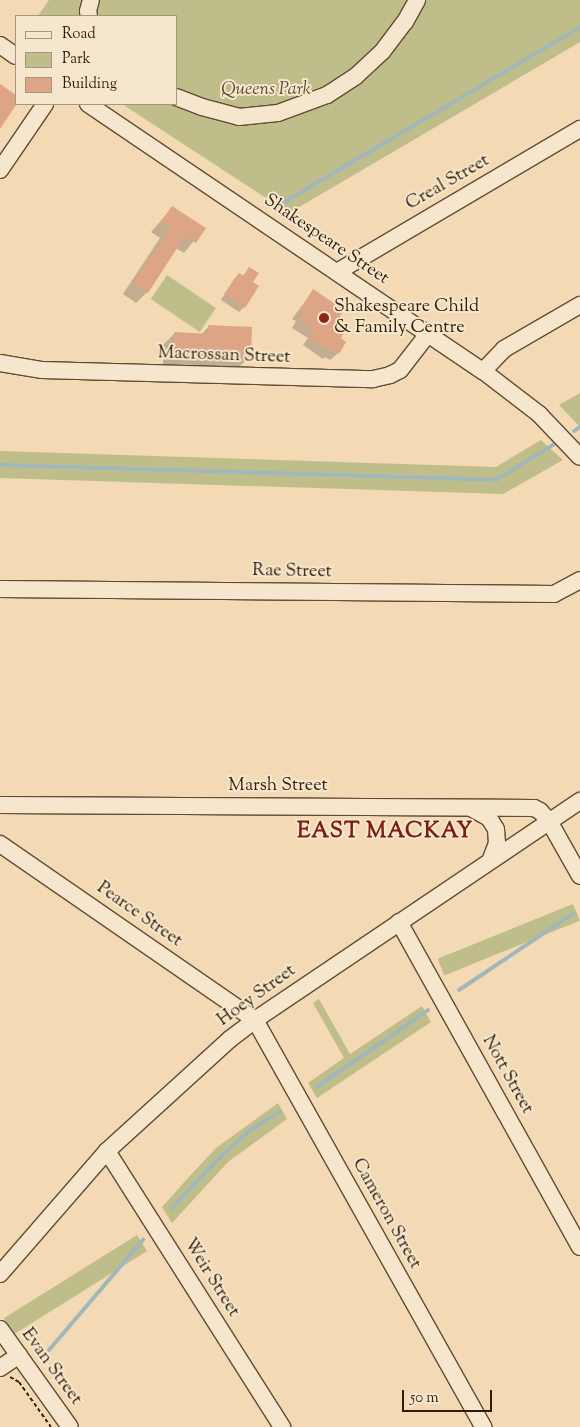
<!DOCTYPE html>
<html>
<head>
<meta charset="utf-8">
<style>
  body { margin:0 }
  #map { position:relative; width:580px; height:1427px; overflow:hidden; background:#f3d9b4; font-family:"Sorts Mill Goudy",serif }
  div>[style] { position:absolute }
  .green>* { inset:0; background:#bfbe8a; transform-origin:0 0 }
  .shadow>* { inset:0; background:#0003 }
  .stream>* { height:4px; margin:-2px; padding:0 2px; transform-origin:2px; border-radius:2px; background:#a1b7b9 }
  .building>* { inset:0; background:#dda586 }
  .path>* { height:2px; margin-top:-1px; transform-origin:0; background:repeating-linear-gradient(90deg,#301e08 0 4px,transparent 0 6.5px) }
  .roads { filter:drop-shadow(1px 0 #614d33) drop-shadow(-1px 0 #614d33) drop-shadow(0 1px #614d33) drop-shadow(0 -1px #614d33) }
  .minor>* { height:16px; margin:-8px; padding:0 8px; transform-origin:8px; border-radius:8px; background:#f7e6ce }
  .dots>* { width:14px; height:14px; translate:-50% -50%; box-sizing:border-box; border:2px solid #f7e6ce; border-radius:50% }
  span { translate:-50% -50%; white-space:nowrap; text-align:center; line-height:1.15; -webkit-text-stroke:4px #f7e6ce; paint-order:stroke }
  .park-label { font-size:18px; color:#5b4e2f; font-style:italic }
  .street-label { font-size:18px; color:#301e08 }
  .poi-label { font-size:18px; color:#301e08 }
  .left { translate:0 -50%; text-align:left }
  .district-label { font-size:22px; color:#7a1f14; font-weight:700; letter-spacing:1px }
  .legend { position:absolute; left:15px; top:15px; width:162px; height:90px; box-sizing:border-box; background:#f7e6ce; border:1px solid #a7967f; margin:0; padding:6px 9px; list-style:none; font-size:15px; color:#301e08 }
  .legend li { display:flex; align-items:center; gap:10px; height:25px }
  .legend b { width:25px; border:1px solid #a7967f }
  .scale { position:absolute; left:402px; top:1390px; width:90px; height:22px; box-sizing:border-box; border:2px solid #301e08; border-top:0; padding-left:6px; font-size:15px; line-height:18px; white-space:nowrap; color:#301e08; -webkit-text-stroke:4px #f7e6ce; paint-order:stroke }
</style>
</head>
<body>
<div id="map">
  <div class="green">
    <div style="clip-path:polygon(49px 0,580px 0,580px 42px,289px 213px,122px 104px,176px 104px,176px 16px,38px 16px)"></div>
    <div style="left:167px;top:275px;width:59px;height:29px;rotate:34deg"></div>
    <div style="clip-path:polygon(580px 393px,580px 427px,559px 405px)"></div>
    <div style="clip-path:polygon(541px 440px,563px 460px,503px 494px,0 478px,0 451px,496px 467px)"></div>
    <div style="left:573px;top:904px;width:18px;height:146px;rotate:68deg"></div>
    <div style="clip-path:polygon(319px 999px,350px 1054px,422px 1006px,431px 1022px,317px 1098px,308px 1083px,344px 1058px,313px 1003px)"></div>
    <div style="clip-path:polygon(278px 1103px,287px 1119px,228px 1162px,172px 1223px,162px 1207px,188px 1178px,216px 1148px)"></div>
    <div style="left:137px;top:1235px;width:19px;height:157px;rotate:58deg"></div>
  </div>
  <div class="shadow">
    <div style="clip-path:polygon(173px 207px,204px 228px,184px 253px,176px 248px,147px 292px,136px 303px,123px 294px,160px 238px,151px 232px)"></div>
    <div style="clip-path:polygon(249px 268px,251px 282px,244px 307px,239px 312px,221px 300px,234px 279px,239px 274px,242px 277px)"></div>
    <div style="clip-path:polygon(313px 291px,339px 316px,338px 353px,330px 360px,325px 357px,323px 359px,303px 345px,308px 338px,292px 328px,296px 321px,292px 319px)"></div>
    <div style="clip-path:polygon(209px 326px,250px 356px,239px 367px,163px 364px,163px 345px,174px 334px,201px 335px)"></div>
  </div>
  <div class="stream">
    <div style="left:276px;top:207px;width:353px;rotate:-30.6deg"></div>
    <div style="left:574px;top:431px;width:7px;rotate:-34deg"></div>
    <div style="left:0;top:465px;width:496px;rotate:1.7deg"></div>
    <div style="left:496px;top:480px;width:67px;rotate:-31.6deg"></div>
    <div style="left:459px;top:990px;width:138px;rotate:-33.8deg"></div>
    <div style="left:317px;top:1087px;width:135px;rotate:-34.7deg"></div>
    <div style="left:172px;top:1208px;width:66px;rotate:-46.8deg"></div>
    <div style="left:217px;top:1160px;width:43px;rotate:-42.2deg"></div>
    <div style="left:249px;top:1131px;width:36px;rotate:-32deg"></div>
    <div style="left:49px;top:1350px;width:145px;rotate:-49.5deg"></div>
  </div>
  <div class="building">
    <div style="clip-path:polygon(0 84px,16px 95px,16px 105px,0 129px)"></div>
    <div style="clip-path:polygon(172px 206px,206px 228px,196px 243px,185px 236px,148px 293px,133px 283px,171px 227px,161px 221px)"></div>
    <div style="clip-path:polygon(249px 267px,259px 273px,253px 282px,259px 286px,245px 308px,224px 294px,239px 273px,244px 276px)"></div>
    <div style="clip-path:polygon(313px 289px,344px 310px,340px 316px,345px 319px,341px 324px,347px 328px,341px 338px,346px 342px,339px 354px,333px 350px,331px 352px,309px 338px,314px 331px,298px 320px,303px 314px,299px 311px)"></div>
    <div style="clip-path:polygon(208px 325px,252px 327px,251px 356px,173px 353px,174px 332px,208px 334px)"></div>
  </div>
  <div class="path">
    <div style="left:10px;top:1377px;width:10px;rotate:29deg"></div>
    <div style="left:19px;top:1382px;width:55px;rotate:54.6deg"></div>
  </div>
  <div class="roads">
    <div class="minor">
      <div style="left:89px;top:16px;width:5px;rotate:-101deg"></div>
      <div style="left:88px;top:11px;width:11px;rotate:-75deg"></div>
      <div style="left:0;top:45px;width:19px;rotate:35deg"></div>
      <div style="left:176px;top:97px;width:28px;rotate:21deg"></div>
      <div style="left:202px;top:107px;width:38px;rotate:15deg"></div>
      <div style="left:239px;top:117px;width:39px;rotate:-6deg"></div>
      <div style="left:278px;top:113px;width:52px;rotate:-20.2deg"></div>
      <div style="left:327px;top:95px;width:33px;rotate:-33deg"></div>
      <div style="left:355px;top:77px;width:37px;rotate:-43deg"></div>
      <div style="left:382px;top:52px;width:38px;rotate:-53deg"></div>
      <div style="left:405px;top:22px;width:25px;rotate:-61deg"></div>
      <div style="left:88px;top:104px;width:477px;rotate:34.1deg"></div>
      <div style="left:483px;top:371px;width:71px;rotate:37.5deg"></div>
      <div style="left:539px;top:414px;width:59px;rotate:46.4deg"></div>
      <div style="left:0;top:170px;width:80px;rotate:-55.7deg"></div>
      <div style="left:337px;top:272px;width:282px;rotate:-30.5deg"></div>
      <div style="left:0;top:363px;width:43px;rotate:9.5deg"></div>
      <div style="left:42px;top:370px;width:331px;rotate:1.6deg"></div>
      <div style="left:373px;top:379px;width:17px;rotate:-13deg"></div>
      <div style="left:390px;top:375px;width:11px;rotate:-27deg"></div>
      <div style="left:400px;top:370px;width:46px;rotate:-52.1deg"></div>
      <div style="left:483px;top:371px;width:30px;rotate:-46deg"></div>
      <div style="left:504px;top:349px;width:88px;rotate:-30.1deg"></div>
      <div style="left:0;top:589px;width:554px;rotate:0.52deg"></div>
      <div style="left:554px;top:594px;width:30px;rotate:-28deg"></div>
      <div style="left:0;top:805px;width:534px;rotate:0.32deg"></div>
      <div style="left:534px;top:808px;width:7px;rotate:27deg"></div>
      <div style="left:540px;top:811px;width:13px;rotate:48deg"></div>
      <div style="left:549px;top:821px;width:63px;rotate:60.6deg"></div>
      <div style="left:471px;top:808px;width:21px;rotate:29deg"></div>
      <div style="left:489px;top:818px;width:13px;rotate:58deg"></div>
      <div style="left:496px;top:829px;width:14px;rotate:86deg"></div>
      <div style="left:497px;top:843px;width:19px;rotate:111deg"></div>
      <div style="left:0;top:844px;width:310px;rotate:34.6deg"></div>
      <div style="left:255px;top:1020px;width:467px;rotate:60.7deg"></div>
      <div style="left:399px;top:922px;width:372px;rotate:60.9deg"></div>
      <div style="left:107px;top:1151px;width:327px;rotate:57.6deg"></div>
      <div style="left:0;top:1274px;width:163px;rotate:-49deg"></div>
      <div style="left:107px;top:1151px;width:166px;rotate:-42.3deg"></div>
      <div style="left:230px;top:1039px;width:31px;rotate:-37deg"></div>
      <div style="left:255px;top:1020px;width:392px;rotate:-34deg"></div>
      <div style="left:0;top:1329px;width:120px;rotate:54.5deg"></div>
      <div style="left:0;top:1368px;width:23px;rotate:-34deg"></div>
    </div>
  </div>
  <div class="dots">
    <div style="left:324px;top:318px;background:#8f2418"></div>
  </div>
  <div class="park-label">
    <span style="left:266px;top:90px">Queens Park</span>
  </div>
  <div class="street-label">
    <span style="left:448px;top:183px;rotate:-30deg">Creal Street</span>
    <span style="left:326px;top:240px;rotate:34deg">Shakespeare Street</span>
    <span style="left:224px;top:356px;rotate:2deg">Macrossan Street</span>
    <span style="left:292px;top:572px;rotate:1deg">Rae Street</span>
    <span style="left:278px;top:786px">Marsh Street</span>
    <span style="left:139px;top:915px;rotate:35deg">Pearce Street</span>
    <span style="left:257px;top:996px;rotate:-36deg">Hoey Street</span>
    <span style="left:507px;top:1075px;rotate:61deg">Nott Street</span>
    <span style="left:386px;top:1214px;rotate:61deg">Cameron Street</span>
    <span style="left:211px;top:1278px;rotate:58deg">Weir Street</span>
    <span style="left:51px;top:1367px;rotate:54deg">Evan Street</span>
  </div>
  <div class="poi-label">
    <span class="left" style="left:334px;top:318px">Shakespeare Child<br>&amp; Family Centre</span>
  </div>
  <div class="district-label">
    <span style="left:385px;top:833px">EAST MACKAY</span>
  </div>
  <ul class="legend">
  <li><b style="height:6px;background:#f7e6ce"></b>Road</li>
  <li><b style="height:14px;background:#bfbe8a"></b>Park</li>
  <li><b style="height:14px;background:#dda586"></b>Building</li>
  </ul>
  <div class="scale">50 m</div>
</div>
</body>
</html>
